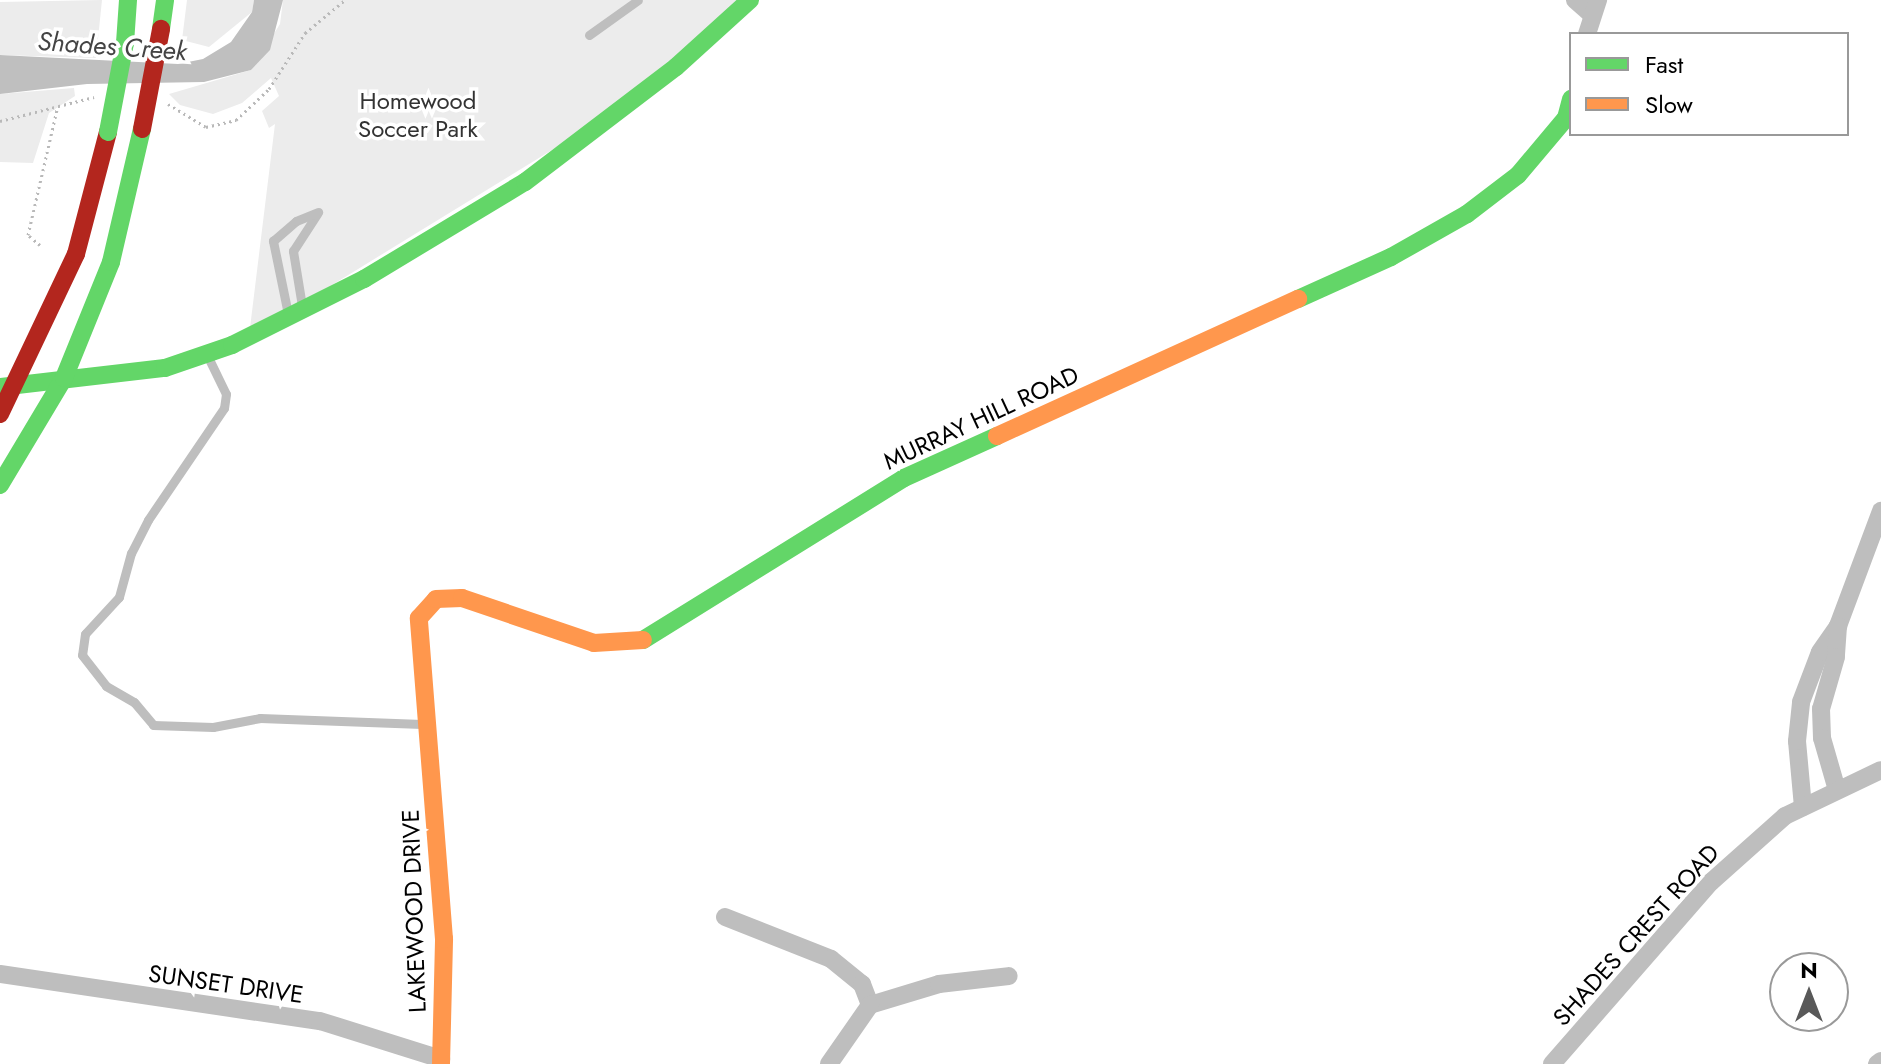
<!DOCTYPE html>
<html>
<head>
<meta charset="utf-8">
<style>
  body { margin:0 }
  #map { position:relative; width:1881px; height:1064px; overflow:hidden; background:#fff; font-family:Jost,sans-serif }
  div>[style] { position:absolute }
  .green>* { inset:0; background:#ececec }
  .water>* { inset:0; background:#bfbfbf }
  .path>* { height:3px; margin-top:-1.5px; transform-origin:0; background:repeating-linear-gradient(90deg,#b9b9b9 0 2px,transparent 0 6px) }
  .lane>* { height:9px; margin:-4.5px; padding:0 4.5px; transform-origin:4.5px; border-radius:4.5px; background:#bebebe }
  .street>* { height:18px; margin:-9px; padding:0 9px; transform-origin:9px; border-radius:9px; background:#bebebe }
  .fast>* { height:18px; margin:-9px; padding:0 9px; transform-origin:9px; border-radius:9px; background:#63d668 }
  .slow>* { height:18px; margin:-9px; padding:0 9px; transform-origin:9px; border-radius:9px; background:#ff974d }
  .jam>* { height:18px; margin:-9px; padding:0 9px; transform-origin:9px; border-radius:9px; background:#b3261e }
  .fast-bridge>* { height:18px; margin:-9px; padding:0 9px; transform-origin:9px; border-radius:9px; background:#63d668 }
  .jam-bridge>* { height:18px; margin:-9px; padding:0 9px; transform-origin:9px; border-radius:9px; background:#b3261e }
  span { translate:-50% -50%; white-space:nowrap; text-align:center; line-height:1.15; -webkit-text-stroke:7px #fff; paint-order:stroke }
  .park-label { font-size:24px; color:#333 }
  .street-label { font-size:24px; color:#000 }
  .water-label { font-size:26px; color:#444; font-style:italic }
  .legend { position:absolute; left:1569px; top:32px; width:280px; height:104px; box-sizing:border-box; background:#fff; border:2px solid #999; margin:0; padding:10px 14px; list-style:none; font-size:24px; color:#000 }
  .legend li { display:flex; align-items:center; gap:16px; height:40px }
  .legend b { width:40px; border:2px solid #999 }
  .north { position:absolute; left:1769px; top:952px; width:80px; height:80px; box-sizing:border-box; background:#fff; border:2px solid #999; border-radius:50%; rotate:0deg; font-size:22px; font-weight:700; line-height:32px; text-align:center; color:#000 }
  .north::after { content:''; display:block; margin:auto; width:28px; height:36px; background:#595959; clip-path:polygon(50% 0,100% 100%,50% 72%,0 100%) }
</style>
</head>
<body>
<div id="map">
  <div class="green">
    <div style="clip-path:polygon(102px 0,96px 58px,0 55px,0 2px)"></div>
    <div style="clip-path:polygon(187px 0,254px 0,252px 12px,209px 47px,182px 40px)"></div>
    <div style="clip-path:polygon(283px 0,749px 0,625px 105px,249px 336px,275px 124px,269px 128px,262px 111px,279px 96px,271px 78px,242px 103px,213px 114px,180px 105px,169px 94px,251px 70px,280px 24px)"></div>
    <div style="clip-path:polygon(74px 88px,75px 96px,49px 113px,33px 163px,0 162px,0 94px)"></div>
  </div>
  <div class="water">
    <div style="clip-path:polygon(254px 0,283px 0,270px 50px,251px 70px,204px 82px,87px 84px,0 94px,0 55px,178px 64px,203px 59px,231px 42px,252px 12px)"></div>
  </div>
  <div class="path">
    <div style="left:168px;top:104px;width:44px;rotate:31.2deg"></div>
    <div style="left:206px;top:127px;width:31px;rotate:-13deg"></div>
    <div style="left:236px;top:120px;width:45px;rotate:-43.2deg"></div>
    <div style="left:269px;top:89px;width:67px;rotate:-57.3deg"></div>
    <div style="left:305px;top:33px;width:52px;rotate:-39.5deg"></div>
    <div style="left:0;top:121px;width:97px;rotate:-14.3deg"></div>
    <div style="left:40px;top:245px;width:16px;rotate:-140deg"></div>
    <div style="left:28px;top:235px;width:129px;rotate:-77deg"></div>
  </div>
  <div class="lane">
    <div style="left:589px;top:35px;width:60px;rotate:-35.5deg"></div>
    <div style="left:302px;top:306px;width:56px;rotate:-99.3deg"></div>
    <div style="left:293px;top:251px;width:44px;rotate:-57deg"></div>
    <div style="left:288px;top:314px;width:75px;rotate:-101.6deg"></div>
    <div style="left:273px;top:241px;width:30px;rotate:-41deg"></div>
    <div style="left:296px;top:221px;width:24px;rotate:-22deg"></div>
    <div style="left:208px;top:357px;width:41px;rotate:64.1deg"></div>
    <div style="left:226px;top:394px;width:14px;rotate:98deg"></div>
    <div style="left:224px;top:408px;width:135px;rotate:124.2deg"></div>
    <div style="left:148px;top:520px;width:37px;rotate:117deg"></div>
    <div style="left:131px;top:553px;width:46px;rotate:105.3deg"></div>
    <div style="left:119px;top:597px;width:50px;rotate:132.6deg"></div>
    <div style="left:85px;top:634px;width:21px;rotate:98deg"></div>
    <div style="left:82px;top:655px;width:39px;rotate:52deg"></div>
    <div style="left:106px;top:686px;width:32px;rotate:30deg"></div>
    <div style="left:134px;top:702px;width:30px;rotate:50deg"></div>
    <div style="left:153px;top:725px;width:60px;rotate:1.9deg"></div>
    <div style="left:213px;top:727px;width:48px;rotate:-10.8deg"></div>
    <div style="left:260px;top:718px;width:162px;rotate:2.1deg"></div>
  </div>
  <div class="street">
    <div style="left:1575px;top:0;width:23px;rotate:41deg"></div>
    <div style="left:1587px;top:34px;width:36px;rotate:-72deg"></div>
    <div style="left:1838px;top:626px;width:123px;rotate:-69.5deg"></div>
    <div style="left:1803px;top:807px;width:66px;rotate:-95.2deg"></div>
    <div style="left:1797px;top:741px;width:39px;rotate:-84deg"></div>
    <div style="left:1801px;top:702px;width:53px;rotate:-69.2deg"></div>
    <div style="left:1820px;top:652px;width:32px;rotate:-55deg"></div>
    <div style="left:1838px;top:626px;width:31px;rotate:94deg"></div>
    <div style="left:1836px;top:657px;width:54px;rotate:106.1deg"></div>
    <div style="left:1821px;top:709px;width:29px;rotate:88deg"></div>
    <div style="left:1822px;top:738px;width:54px;rotate:73.9deg"></div>
    <div style="left:725px;top:917px;width:114px;rotate:21.6deg"></div>
    <div style="left:831px;top:959px;width:40px;rotate:39deg"></div>
    <div style="left:862px;top:984px;width:22px;rotate:69deg"></div>
    <div style="left:0;top:974px;width:323px;rotate:8.4deg"></div>
    <div style="left:320px;top:1021px;width:127px;rotate:17.4deg"></div>
    <div style="left:870px;top:1005px;width:72px;rotate:-16.9deg"></div>
    <div style="left:939px;top:984px;width:70px;rotate:-6.5deg"></div>
    <div style="left:829px;top:1064px;width:72px;rotate:-55.2deg"></div>
    <div style="left:1552px;top:1064px;width:242px;rotate:-48.9deg"></div>
    <div style="left:1711px;top:882px;width:99px;rotate:-41.7deg"></div>
    <div style="left:1785px;top:816px;width:106px;rotate:-25.6deg"></div>
    <div style="left:1877px;top:1064px;width:5px;rotate:-37deg"></div>
  </div>
  <div class="fast">
    <div style="left:161px;top:29px;width:29px;rotate:-82deg"></div>
    <div style="left:125px;top:43px;width:43px;rotate:-86deg"></div>
    <div style="left:1298px;top:299px;width:102px;rotate:-24.3deg"></div>
    <div style="left:1391px;top:257px;width:87px;rotate:-29.5deg"></div>
    <div style="left:1467px;top:214px;width:64px;rotate:-37.4deg"></div>
    <div style="left:1518px;top:175px;width:75px;rotate:-49.9deg"></div>
    <div style="left:1566px;top:118px;width:20px;rotate:-75deg"></div>
    <div style="left:0;top:387px;width:166px;rotate:-6.6deg"></div>
    <div style="left:165px;top:368px;width:71px;rotate:-18.9deg"></div>
    <div style="left:232px;top:345px;width:148px;rotate:-26.6deg"></div>
    <div style="left:364px;top:279px;width:188px;rotate:-31.1deg"></div>
    <div style="left:525px;top:182px;width:190px;rotate:-37.3deg"></div>
    <div style="left:676px;top:67px;width:100px;rotate:-42.2deg"></div>
    <div style="left:0;top:485px;width:125px;rotate:-59.1deg"></div>
    <div style="left:64px;top:378px;width:125px;rotate:-67.9deg"></div>
    <div style="left:111px;top:262px;width:137px;rotate:-76.9deg"></div>
    <div style="left:643px;top:640px;width:307px;rotate:-31.8deg"></div>
    <div style="left:904px;top:478px;width:102px;rotate:-24.3deg"></div>
  </div>
  <div class="slow">
    <div style="left:997px;top:436px;width:331px;rotate:-24.5deg"></div>
    <div style="left:441px;top:1064px;width:125px;rotate:-88.6deg"></div>
    <div style="left:444px;top:939px;width:322px;rotate:-94.5deg"></div>
    <div style="left:419px;top:618px;width:25px;rotate:-48deg"></div>
    <div style="left:436px;top:599px;width:26px;rotate:-2deg"></div>
    <div style="left:462px;top:598px;width:139px;rotate:18.8deg"></div>
    <div style="left:594px;top:643px;width:49px;rotate:-3.5deg"></div>
  </div>
  <div class="jam">
    <div style="left:0;top:414px;width:177px;rotate:-64.6deg"></div>
    <div style="left:76px;top:254px;width:126px;rotate:-75.3deg"></div>
  </div>
  <div class="fast-bridge">
    <div style="left:108px;top:132px;width:91px;rotate:-79.2deg"></div>
  </div>
  <div class="jam-bridge">
    <div style="left:142px;top:129px;width:102px;rotate:-79.2deg"></div>
  </div>
  <div class="park-label">
    <span style="left:418px;top:115px">Homewood<br>Soccer Park</span>
  </div>
  <div class="street-label">
    <span style="left:981px;top:418px;rotate:-25deg">MURRAY HILL ROAD</span>
    <span style="left:414px;top:911px;rotate:-92deg">LAKEWOOD DRIVE</span>
    <span style="left:1636px;top:935px;rotate:-48deg">SHADES CREST ROAD</span>
    <span style="left:226px;top:984px;rotate:8deg">SUNSET DRIVE</span>
  </div>
  <div class="water-label">
    <span style="left:112px;top:47px;rotate:4deg">Shades Creek</span>
  </div>
  <ul class="legend">
  <li><b style="height:10px;background:#63d668"></b>Fast</li>
  <li><b style="height:10px;background:#ff974d"></b>Slow</li>
  </ul>
  <div class="north">N</div>
</div>
</body>
</html>
